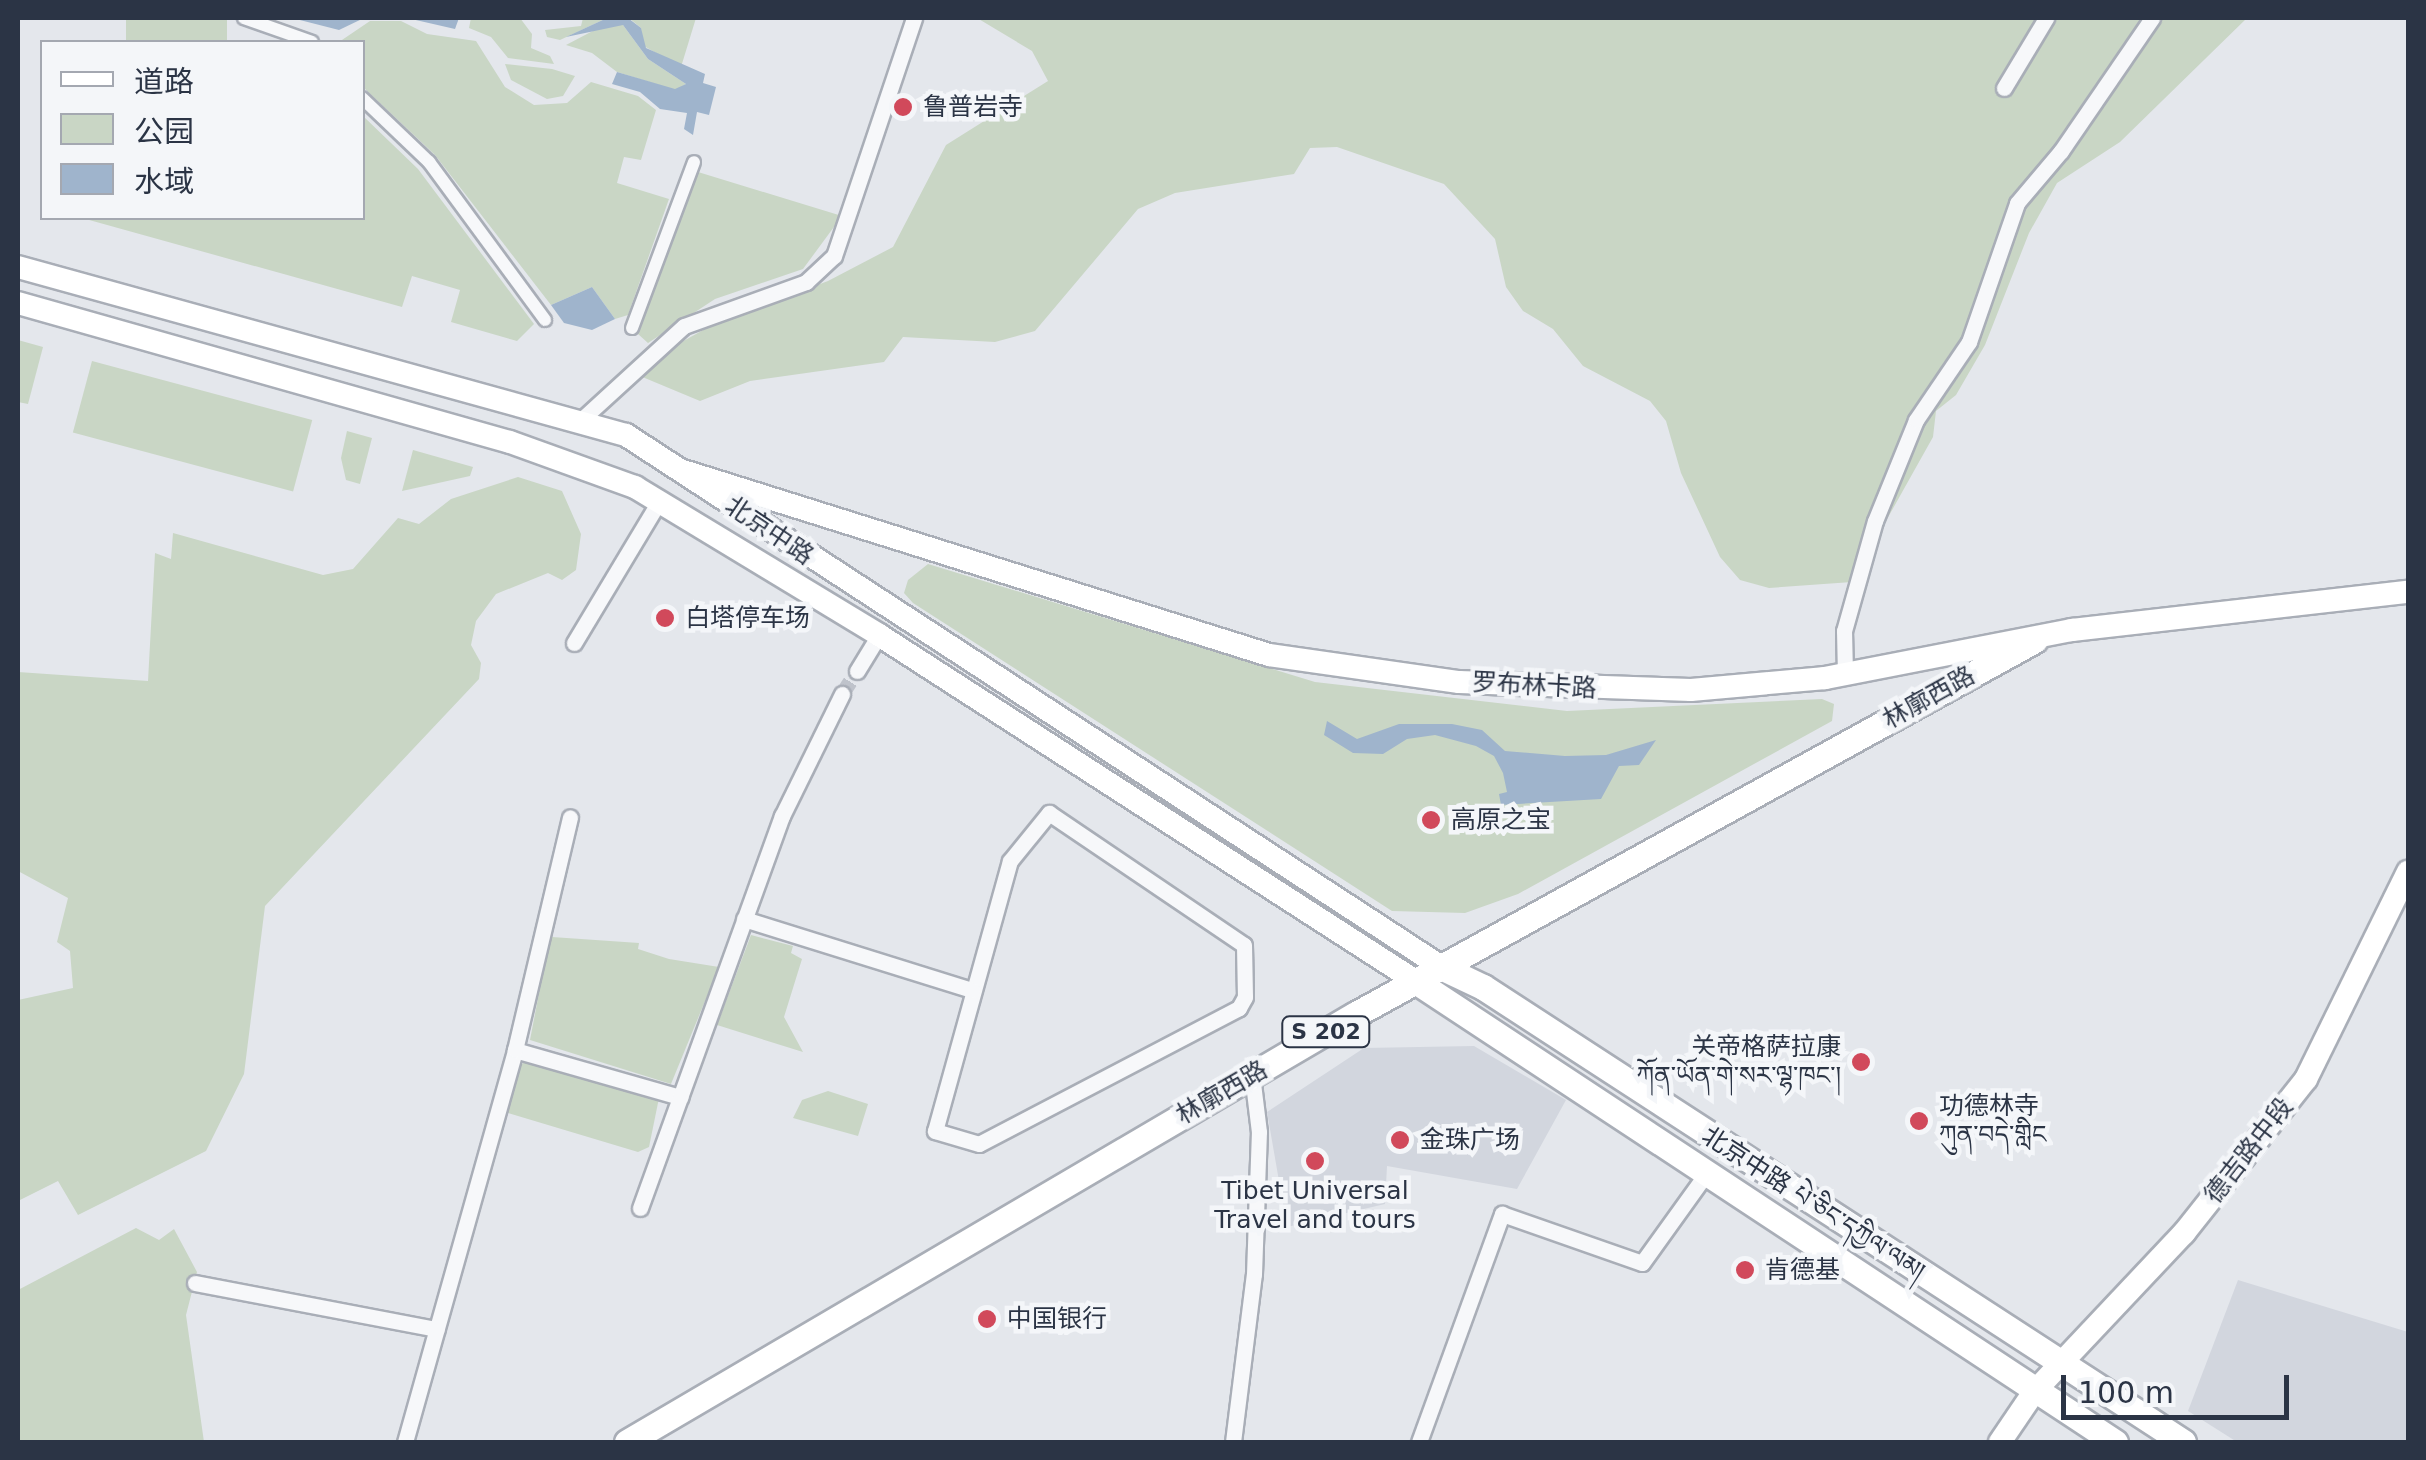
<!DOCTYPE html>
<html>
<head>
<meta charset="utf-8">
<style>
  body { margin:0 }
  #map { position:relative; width:2426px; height:1460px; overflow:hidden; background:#e4e7ec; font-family:"DejaVu Sans","Noto Sans SC","Noto Serif Tibetan",sans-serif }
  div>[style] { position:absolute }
  .built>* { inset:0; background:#d2d6de }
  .green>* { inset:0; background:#c9d6c5; transform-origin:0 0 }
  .water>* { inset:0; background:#9fb4cc }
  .minor-tunnel>* { height:15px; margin-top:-7.5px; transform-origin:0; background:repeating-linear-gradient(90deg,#bfc3cb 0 15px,transparent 0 23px) }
  .roads { filter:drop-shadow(2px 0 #a9aeb7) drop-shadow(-2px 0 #a9aeb7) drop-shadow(0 2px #a9aeb7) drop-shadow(0 -2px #a9aeb7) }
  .pedestrian>* { height:12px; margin:-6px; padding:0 6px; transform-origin:6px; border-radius:6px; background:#f7f8fa }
  .minor>* { height:15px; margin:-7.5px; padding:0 7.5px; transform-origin:7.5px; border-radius:7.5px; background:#f7f8fa }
  .secondary>* { height:22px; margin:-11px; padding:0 11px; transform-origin:11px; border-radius:11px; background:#fff }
  .primary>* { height:25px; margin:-12.5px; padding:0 12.5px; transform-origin:12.5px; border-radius:12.5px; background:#fff }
  .dots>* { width:28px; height:28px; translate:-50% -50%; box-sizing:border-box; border:5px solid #f4f6f9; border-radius:50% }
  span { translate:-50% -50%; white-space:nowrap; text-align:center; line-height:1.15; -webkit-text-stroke:9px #f4f6f9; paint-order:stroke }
  .shield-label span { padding:2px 8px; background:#f4f6f9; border:2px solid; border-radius:8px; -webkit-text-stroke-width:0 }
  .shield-label { font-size:22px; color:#2b3445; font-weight:700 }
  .poi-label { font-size:25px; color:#2b3445 }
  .left { translate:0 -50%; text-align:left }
  .right { translate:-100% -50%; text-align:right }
  .street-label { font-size:25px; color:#2b3445 }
  .frame { position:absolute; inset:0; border:20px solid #2b3445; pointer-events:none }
  .legend { position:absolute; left:40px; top:40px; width:325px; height:180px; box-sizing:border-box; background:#f4f6f9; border:2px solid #a4a8b1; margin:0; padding:12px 18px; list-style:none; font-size:30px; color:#2b3445 }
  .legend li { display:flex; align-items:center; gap:20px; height:50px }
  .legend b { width:50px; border:2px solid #a4a8b1 }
  .scale { position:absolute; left:2061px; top:1375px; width:228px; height:45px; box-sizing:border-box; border:5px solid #2b3445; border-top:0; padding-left:12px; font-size:30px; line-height:35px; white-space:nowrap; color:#2b3445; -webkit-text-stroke:8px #f4f6f9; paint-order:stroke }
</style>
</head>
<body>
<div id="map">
  <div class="built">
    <div style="clip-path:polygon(1474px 1046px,1566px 1100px,1517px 1189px,1387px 1166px,1385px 1204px,1287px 1227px,1267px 1112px,1364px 1048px)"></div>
    <div style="clip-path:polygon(2238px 1280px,2408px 1332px,2408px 1442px,2237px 1442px,2188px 1411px)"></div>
  </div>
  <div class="green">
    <div style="left:126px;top:18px;width:101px;height:25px"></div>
    <div style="clip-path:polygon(471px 18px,520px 18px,532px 34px,531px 48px,550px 56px,554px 64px,508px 58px,491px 37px,469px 28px)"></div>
    <div style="clip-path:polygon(583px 18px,607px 18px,560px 40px,547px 37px,545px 30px,581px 26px)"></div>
    <div style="clip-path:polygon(629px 18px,696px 18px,681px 67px,642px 45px,641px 28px)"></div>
    <div style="clip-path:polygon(977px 18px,2247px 18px,2120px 142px,2057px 183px,2029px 233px,1985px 345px,1956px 395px,1936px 411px,1933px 437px,1877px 537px,1866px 581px,1769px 588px,1740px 580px,1720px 557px,1681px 473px,1666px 421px,1650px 401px,1583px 366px,1553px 329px,1523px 311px,1506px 287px,1495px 239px,1444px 184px,1337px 147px,1310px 148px,1294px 174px,1175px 193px,1138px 209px,1035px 331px,995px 342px,903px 337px,884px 362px,750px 381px,700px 401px,640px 376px,678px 344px,714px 324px,828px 281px,893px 247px,946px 145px,1048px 81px,1032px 51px)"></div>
    <div style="clip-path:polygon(370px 21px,401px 21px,427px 34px,476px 41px,505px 87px,534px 105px,567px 103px,591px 82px,638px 96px,656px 110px,641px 160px,624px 157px,617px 183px,669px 199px,628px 315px,615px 319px,592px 287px,551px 305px,435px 155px,363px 87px,362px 42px,339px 42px)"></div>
    <div style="clip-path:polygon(608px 23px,623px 25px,648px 59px,686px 84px,675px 90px,617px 72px,592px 53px,566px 45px)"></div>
    <div style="clip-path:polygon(505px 64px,552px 69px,575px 76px,563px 96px,547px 99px,511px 80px)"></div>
    <div style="clip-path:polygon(363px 116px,418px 169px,534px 324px,517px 341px,451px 322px,460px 290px,412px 276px,402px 307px,82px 218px,362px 218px)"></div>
    <div style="clip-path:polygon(698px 172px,842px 216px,803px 269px,715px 299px,648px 343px,638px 334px)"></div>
    <div style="clip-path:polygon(18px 340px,43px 347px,28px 404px,18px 402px)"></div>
    <div style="left:92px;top:361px;width:228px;height:74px;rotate:15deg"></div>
    <div style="clip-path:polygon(347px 431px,372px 438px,360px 484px,346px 480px,341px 458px)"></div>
    <div style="clip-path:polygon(413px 450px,473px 467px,470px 476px,402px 491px)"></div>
    <div style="clip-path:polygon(518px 477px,562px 491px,581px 534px,576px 570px,562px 580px,548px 573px,496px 594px,476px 621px,471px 645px,481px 663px,479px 679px,265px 906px,244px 1074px,206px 1151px,78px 1215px,58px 1181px,18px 1201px,18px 1000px,73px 988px,70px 951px,57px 942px,68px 898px,18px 871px,18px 672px,148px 681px,155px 553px,171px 559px,173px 533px,323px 575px,353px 569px,398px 518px,419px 524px,451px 499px)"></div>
    <div style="clip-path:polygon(928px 564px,1315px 682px,1567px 711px,1822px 699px,1834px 704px,1832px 721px,1518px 894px,1465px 913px,1392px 911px,913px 603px,904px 593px,908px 580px)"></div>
    <div style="clip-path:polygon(555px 910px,552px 937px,639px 943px,638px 949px,669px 959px,719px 967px,671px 1084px,530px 1040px)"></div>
    <div style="clip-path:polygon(751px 935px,793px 946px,791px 953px,802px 959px,784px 1017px,803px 1052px,717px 1025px)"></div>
    <div style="clip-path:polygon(526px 1061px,659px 1098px,649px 1147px,638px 1152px,505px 1112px,516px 1069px)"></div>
    <div style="clip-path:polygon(828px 1091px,868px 1104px,858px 1136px,793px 1118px,802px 1100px)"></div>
    <div style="clip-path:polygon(136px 1228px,159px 1240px,174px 1229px,197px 1272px,186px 1315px,204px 1442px,18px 1442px,18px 1290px)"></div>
  </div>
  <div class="water">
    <div style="clip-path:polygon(292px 18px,364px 18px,339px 30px)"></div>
    <div style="clip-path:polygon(407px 18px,459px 18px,455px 29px)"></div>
    <div style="clip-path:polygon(607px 18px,628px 18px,641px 28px,646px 48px,705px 74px,703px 83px,716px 87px,709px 115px,697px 112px,693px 135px,684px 129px,687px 113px,660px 109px,640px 92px,612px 84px,617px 72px,675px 89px,686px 84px,648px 59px,623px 25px,566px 37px)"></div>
    <div style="clip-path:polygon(592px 287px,615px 319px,592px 330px,564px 323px,551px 305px)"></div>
    <div style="clip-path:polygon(1327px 721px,1357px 739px,1399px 724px,1452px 724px,1482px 730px,1505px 751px,1565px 756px,1606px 755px,1656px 740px,1639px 765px,1619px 766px,1601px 799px,1501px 805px,1499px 794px,1507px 792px,1503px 773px,1494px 756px,1476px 746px,1435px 735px,1407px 739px,1383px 754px,1353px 753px,1324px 735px)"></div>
  </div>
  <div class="minor-tunnel">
    <div style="left:842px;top:694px;width:27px;rotate:-57deg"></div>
  </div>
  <div class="roads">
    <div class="pedestrian">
      <div style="left:244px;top:18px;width:72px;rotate:19.4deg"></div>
      <div style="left:362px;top:98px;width:93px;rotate:43.7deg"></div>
      <div style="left:429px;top:162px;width:196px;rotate:53.7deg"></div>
      <div style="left:632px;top:328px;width:177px;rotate:-69.5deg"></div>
    </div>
    <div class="minor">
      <div style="left:2004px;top:88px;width:82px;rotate:-59deg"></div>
      <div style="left:581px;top:420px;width:139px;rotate:-42.4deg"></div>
      <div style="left:684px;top:326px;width:130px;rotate:-19.8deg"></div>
      <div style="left:806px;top:282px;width:38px;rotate:-43deg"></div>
      <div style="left:834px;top:256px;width:251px;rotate:-71.4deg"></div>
      <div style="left:574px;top:643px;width:167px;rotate:-59deg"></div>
      <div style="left:857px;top:671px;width:42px;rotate:-58.6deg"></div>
      <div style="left:1845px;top:674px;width:43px;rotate:-91.3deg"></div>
      <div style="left:1844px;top:631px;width:114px;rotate:-74.3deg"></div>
      <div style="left:1875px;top:521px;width:109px;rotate:-67.9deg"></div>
      <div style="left:1916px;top:420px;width:94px;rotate:-55.8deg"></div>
      <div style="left:1969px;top:342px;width:147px;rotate:-70.9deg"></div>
      <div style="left:2017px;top:203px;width:68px;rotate:-49.8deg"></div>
      <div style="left:2061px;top:151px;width:161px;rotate:-55.6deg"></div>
      <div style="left:1049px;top:813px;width:235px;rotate:34.1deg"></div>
      <div style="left:1244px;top:945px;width:52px;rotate:88.9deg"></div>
      <div style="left:1245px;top:997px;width:13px;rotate:119deg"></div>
      <div style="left:1239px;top:1008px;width:293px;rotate:152.4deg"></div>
      <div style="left:979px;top:1144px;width:46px;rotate:-163.5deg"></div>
      <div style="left:935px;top:1131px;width:280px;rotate:-74.5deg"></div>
      <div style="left:1010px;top:861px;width:62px;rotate:-50.9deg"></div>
      <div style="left:744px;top:919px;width:239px;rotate:17.3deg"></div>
      <div style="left:515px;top:1050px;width:172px;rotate:15.9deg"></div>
      <div style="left:640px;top:1208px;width:417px;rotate:-70.1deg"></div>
      <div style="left:782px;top:816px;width:136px;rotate:-63.8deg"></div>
      <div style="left:195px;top:1283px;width:246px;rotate:10.8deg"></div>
      <div style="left:405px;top:1442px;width:407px;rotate:-74.3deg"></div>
      <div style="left:515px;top:1050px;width:239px;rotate:-76.7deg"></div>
      <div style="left:1233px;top:1442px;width:169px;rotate:-82.9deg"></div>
      <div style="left:1254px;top:1274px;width:142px;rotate:-88deg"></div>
      <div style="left:1259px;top:1132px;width:57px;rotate:-97deg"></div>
      <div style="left:1419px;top:1442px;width:243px;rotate:-70deg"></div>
      <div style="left:1502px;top:1214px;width:148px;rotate:19.3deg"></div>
      <div style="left:1642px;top:1263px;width:110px;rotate:-54.3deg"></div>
    </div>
    <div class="secondary">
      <div style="left:18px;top:267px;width:631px;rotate:15.45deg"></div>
      <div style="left:626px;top:435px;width:975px;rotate:33.12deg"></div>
      <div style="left:18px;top:303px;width:511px;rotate:15.78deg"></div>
      <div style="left:510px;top:442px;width:133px;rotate:19.8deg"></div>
      <div style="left:635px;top:487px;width:285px;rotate:31.2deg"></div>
      <div style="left:879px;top:635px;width:640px;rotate:32.82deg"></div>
      <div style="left:683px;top:471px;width:614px;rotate:17.43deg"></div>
      <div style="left:1269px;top:655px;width:192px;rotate:8.1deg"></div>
      <div style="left:1459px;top:682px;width:232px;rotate:2deg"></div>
      <div style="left:1691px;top:690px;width:135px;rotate:-5.1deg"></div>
      <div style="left:1825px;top:678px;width:252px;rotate:-11deg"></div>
      <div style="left:2072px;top:630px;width:338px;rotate:-6.5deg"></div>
      <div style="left:2000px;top:1442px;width:60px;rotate:-55.8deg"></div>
      <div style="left:2034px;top:1392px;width:219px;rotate:-46.7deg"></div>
      <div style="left:2184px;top:1233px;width:196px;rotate:-51.6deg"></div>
      <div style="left:2306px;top:1079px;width:231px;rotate:-63.8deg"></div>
    </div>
    <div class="primary">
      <div style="left:1443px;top:968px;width:44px;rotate:25.4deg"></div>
      <div style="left:1483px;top:987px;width:835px;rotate:33.02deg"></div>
      <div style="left:1417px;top:982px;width:836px;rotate:33.39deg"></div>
      <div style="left:627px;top:1442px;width:845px;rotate:-30.42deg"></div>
      <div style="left:1356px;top:1014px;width:775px;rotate:-28.85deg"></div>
    </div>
  </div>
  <div class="dots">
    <div style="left:903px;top:107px;background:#d1495b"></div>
    <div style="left:665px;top:618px;background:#d1495b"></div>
    <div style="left:1431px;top:820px;background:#d1495b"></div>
    <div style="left:1861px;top:1062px;background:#d1495b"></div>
    <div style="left:1919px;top:1121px;background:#d1495b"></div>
    <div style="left:1400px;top:1140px;background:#d1495b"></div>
    <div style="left:1315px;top:1161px;background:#d1495b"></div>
    <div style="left:1745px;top:1270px;background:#d1495b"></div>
    <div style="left:987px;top:1319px;background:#d1495b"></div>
  </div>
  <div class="shield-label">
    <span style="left:1326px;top:1032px">S 202</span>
  </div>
  <div class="poi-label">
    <span class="left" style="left:923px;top:107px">鲁普岩寺</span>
    <span class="left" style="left:685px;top:618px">白塔停车场</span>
    <span class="left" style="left:1451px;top:820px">高原之宝</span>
    <span class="right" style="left:1841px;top:1062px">关帝格萨拉康<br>ཀོན་ཡོན་གེ་སར་ལྷ་ཁང་།</span>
    <span class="left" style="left:1939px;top:1121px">功德林寺<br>ཀུན་བདེ་གླིང</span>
    <span class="left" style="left:1420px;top:1140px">金珠广场</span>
    <span style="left:1315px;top:1206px">Tibet Universal<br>Travel and tours</span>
    <span class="left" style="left:1765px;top:1270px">肯德基</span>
    <span class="left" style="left:1007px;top:1319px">中国银行</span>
  </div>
  <div class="street-label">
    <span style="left:769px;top:531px;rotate:34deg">北京中路</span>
    <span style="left:1534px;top:686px;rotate:3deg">罗布林卡路</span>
    <span style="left:1929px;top:698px;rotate:-29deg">林廓西路</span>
    <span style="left:1222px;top:1093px;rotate:-30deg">林廓西路</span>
    <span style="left:2249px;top:1151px;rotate:-52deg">德吉路中段</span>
    <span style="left:1813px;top:1204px;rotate:33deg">北京中路 པེ་ཅིང་དཀྱིལ་ལམ།</span>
  </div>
  <div class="frame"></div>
  <ul class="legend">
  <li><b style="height:12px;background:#fff"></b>道路</li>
  <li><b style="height:28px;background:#c9d6c5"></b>公园</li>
  <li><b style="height:28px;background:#9fb4cc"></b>水域</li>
  </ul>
  <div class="scale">100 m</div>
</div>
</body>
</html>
